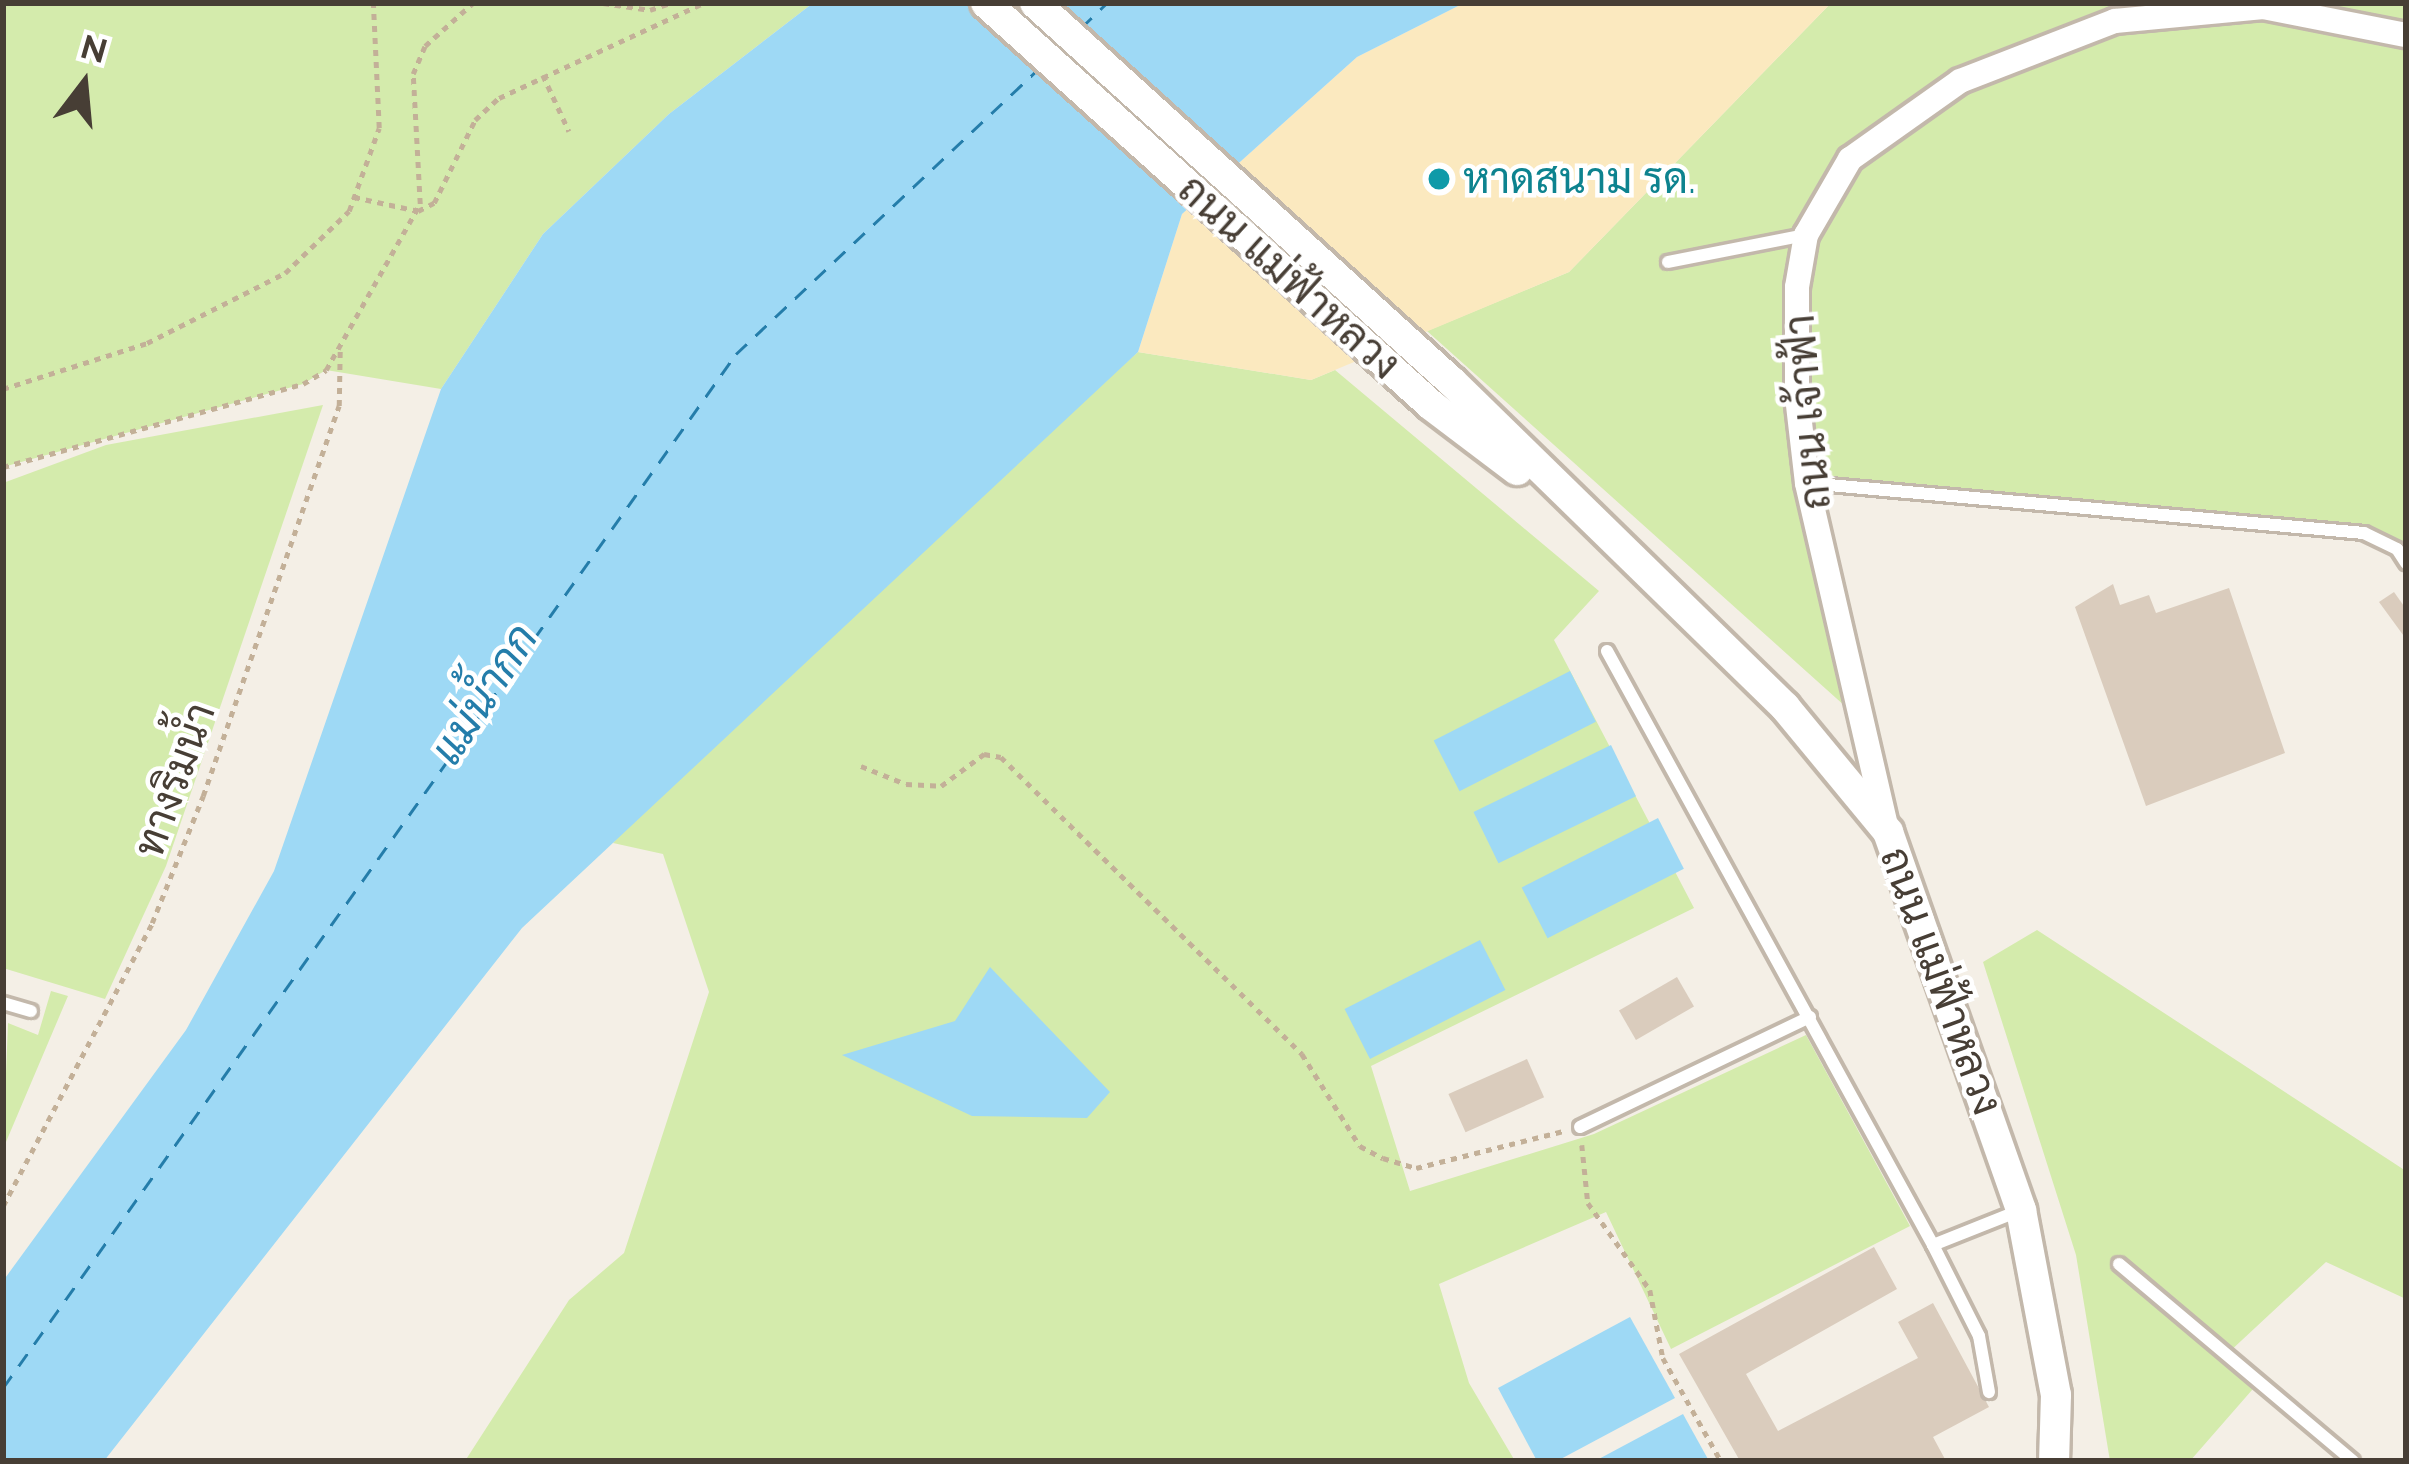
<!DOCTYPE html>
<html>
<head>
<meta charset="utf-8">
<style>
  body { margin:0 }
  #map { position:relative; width:2409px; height:1464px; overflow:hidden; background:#f4efe6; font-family:Raleway,Sarabun,sans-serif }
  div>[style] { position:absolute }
  .green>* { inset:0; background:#d4ebac }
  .sand>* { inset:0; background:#fbe9bf }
  .water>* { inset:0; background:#9ed9f5; transform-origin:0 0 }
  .ferry>* { height:3px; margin-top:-1.5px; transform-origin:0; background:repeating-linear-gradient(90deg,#247daa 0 15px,transparent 0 27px) }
  .building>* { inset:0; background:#daccbd; transform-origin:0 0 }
  .path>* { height:4.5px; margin-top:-2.25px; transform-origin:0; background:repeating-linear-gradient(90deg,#c3b098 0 6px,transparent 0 12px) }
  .roads { filter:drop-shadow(3px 0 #c3b8ab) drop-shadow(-3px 0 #c3b8ab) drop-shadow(0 3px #c3b8ab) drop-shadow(0 -3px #c3b8ab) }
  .service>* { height:12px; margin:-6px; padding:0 6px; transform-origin:6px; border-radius:6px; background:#fff }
  .minor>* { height:24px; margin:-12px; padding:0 12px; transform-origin:12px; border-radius:12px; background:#fff }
  .tertiary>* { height:30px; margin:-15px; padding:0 15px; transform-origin:15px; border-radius:15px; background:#fff }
  .dots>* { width:33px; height:33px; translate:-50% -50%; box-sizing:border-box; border:6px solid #fff; border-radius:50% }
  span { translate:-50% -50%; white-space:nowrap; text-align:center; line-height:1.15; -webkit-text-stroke:9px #fff; paint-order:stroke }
  .culture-label { font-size:42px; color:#0d838f }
  .left { translate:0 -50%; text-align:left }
  .street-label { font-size:42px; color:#473e35 }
  .water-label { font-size:45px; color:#247daa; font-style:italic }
  .frame { position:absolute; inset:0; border:6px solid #473e35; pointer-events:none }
  .north { position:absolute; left:24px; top:24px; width:120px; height:120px; -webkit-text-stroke:9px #fff; paint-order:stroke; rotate:16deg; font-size:33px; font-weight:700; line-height:48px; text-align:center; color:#473e35 }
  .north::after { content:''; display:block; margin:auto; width:42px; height:54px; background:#473e35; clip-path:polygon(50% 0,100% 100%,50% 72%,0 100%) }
</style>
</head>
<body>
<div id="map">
  <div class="green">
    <div style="clip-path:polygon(3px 3px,813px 3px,669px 114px,543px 234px,441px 389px,326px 370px,303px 384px,3px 467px)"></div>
    <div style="clip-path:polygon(1831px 3px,2406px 3px,2406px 544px,1808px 483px,1865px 724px,1427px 331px,1569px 272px)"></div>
    <div style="clip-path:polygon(1138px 352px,1311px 380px,1335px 370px,1599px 591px,1554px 640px,1694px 908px,1371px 1066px,1410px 1191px,1594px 1134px,1806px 1035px,1910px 1226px,1671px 1349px,1606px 1212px,1439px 1284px,1469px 1383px,1515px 1461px,465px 1461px,569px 1300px,624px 1253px,709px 992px,663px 854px,613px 843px,720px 720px)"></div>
    <div style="clip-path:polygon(323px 405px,166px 866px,105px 999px,3px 968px,3px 483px,106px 445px)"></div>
    <div style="clip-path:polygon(2037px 930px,2406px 1171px,2406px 1299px,2326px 1262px,2227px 1354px,2259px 1382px,2190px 1461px,2110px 1461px,2076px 1255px,1983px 962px)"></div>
    <div style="clip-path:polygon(51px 991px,68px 996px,3px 1149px,8px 1023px,38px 1035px)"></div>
  </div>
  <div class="sand">
    <div style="clip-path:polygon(1464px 3px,1831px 3px,1569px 272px,1311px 380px,1138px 352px,1182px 214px,1357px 57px)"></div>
  </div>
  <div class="water">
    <div style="clip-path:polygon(813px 3px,1464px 3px,1357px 57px,1182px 214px,1138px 352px,522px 928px,104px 1461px,3px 1461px,3px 1281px,186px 1030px,274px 871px,441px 389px,543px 234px,669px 114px)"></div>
    <div style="left:1570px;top:671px;width:57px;height:153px;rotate:63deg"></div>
    <div style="left:1611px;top:745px;width:57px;height:153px;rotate:64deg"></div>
    <div style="left:1658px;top:818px;width:57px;height:153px;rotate:63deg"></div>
    <div style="left:1480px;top:940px;width:56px;height:152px;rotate:63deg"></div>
    <div style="clip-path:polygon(990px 967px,1110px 1092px,1087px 1118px,972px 1116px,842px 1055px,955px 1021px)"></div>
    <div style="clip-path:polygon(1630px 1317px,1675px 1398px,1557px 1461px,1537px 1461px,1498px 1388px)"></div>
    <div style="clip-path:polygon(1683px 1414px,1709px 1461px,1595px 1461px)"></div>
  </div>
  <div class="ferry">
    <div style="left:1081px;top:28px;width:36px;rotate:-44deg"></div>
    <div style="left:3px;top:1388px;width:1267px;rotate:-54.67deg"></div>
    <div style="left:736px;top:354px;width:417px;rotate:-43.3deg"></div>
  </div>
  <div class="building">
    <div style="clip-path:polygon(2113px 584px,2120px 605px,2149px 595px,2156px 613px,2229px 588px,2285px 753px,2146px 806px,2075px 607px)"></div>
    <div style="clip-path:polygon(2394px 592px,2406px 609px,2406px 639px,2379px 602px)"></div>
    <div style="left:1677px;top:977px;width:34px;height:67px;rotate:60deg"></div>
    <div style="left:1527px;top:1059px;width:42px;height:86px;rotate:66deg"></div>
    <div style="clip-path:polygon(1874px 1247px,1897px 1289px,1746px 1374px,1778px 1431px,1918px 1358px,1898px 1322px,1933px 1303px,1989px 1407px,1933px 1437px,1946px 1461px,1740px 1461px,1679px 1354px)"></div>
  </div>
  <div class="path">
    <div style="left:603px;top:3px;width:48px;rotate:8.5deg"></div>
    <div style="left:650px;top:10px;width:21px;rotate:-19deg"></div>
    <div style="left:543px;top:75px;width:62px;rotate:65.1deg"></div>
    <div style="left:354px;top:197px;width:66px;rotate:12.3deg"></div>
    <div style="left:418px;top:211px;width:18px;rotate:-27deg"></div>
    <div style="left:434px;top:203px;width:93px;rotate:-63.7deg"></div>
    <div style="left:475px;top:120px;width:33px;rotate:-43deg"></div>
    <div style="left:499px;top:98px;width:226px;rotate:-24.9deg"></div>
    <div style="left:3px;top:389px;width:151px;rotate:-17.7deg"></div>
    <div style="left:147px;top:343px;width:155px;rotate:-26.9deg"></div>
    <div style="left:285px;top:273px;width:89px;rotate:-44.1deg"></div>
    <div style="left:349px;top:211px;width:88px;rotate:-70.1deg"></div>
    <div style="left:379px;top:128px;width:125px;rotate:-92.7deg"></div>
    <div style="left:3px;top:467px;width:311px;rotate:-15.5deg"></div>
    <div style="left:303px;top:384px;width:27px;rotate:-31deg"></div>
    <div style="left:326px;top:370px;width:191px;rotate:-60.5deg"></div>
    <div style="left:420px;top:204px;width:130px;rotate:-93.1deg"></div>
    <div style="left:413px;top:74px;width:30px;rotate:-67deg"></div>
    <div style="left:425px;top:46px;width:64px;rotate:-41.9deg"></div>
    <div style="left:861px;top:766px;width:48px;rotate:21.8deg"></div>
    <div style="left:906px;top:784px;width:35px;rotate:3deg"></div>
    <div style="left:941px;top:786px;width:54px;rotate:-36.7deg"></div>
    <div style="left:984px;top:754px;width:17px;rotate:10deg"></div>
    <div style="left:1001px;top:757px;width:423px;rotate:44.6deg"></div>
    <div style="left:1302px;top:1054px;width:109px;rotate:57.8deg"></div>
    <div style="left:1360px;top:1146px;width:26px;rotate:28deg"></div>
    <div style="left:1383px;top:1158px;width:34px;rotate:17deg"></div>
    <div style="left:1416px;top:1168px;width:152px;rotate:-14.1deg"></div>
    <div style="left:1582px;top:1145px;width:58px;rotate:84.1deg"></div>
    <div style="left:1588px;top:1203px;width:107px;rotate:54.5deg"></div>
    <div style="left:1650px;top:1290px;width:69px;rotate:79.2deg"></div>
    <div style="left:1663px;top:1358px;width:118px;rotate:60.6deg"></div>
    <div style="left:3px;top:1206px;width:320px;rotate:-62.2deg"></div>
    <div style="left:152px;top:923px;width:137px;rotate:-68.1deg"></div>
    <div style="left:203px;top:796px;width:413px;rotate:-70.8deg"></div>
    <div style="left:339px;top:406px;width:55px;rotate:-89deg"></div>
  </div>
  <div class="roads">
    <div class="service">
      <div style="left:1668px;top:262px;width:141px;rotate:-11.1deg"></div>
      <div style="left:1807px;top:483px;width:559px;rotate:5.13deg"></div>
      <div style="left:2364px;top:533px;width:37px;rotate:26deg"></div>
      <div style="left:2397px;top:549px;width:17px;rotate:57deg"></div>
      <div style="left:1607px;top:651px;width:678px;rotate:61.24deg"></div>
      <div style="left:1933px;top:1245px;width:102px;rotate:63.2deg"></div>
      <div style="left:1979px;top:1336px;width:57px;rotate:79.9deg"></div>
      <div style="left:3px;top:1003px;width:29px;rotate:16deg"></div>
      <div style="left:1580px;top:1127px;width:255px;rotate:-25.6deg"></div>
      <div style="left:1933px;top:1245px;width:95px;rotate:-21.7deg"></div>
      <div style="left:2119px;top:1264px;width:306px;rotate:40.1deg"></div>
    </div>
    <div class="minor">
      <div style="left:1887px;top:830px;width:356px;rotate:-103deg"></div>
      <div style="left:1807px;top:483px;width:88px;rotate:-96.6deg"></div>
      <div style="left:1797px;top:396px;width:109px;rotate:-90deg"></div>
      <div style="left:1797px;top:287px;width:53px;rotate:-80.2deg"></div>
      <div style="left:1806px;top:235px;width:88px;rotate:-59.9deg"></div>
      <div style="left:1850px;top:159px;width:135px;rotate:-35.3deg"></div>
      <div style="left:1960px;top:81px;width:166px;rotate:-21.2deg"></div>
      <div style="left:2115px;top:21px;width:149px;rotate:-5.4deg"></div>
      <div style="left:2263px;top:7px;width:146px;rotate:11.1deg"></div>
    </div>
    <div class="tertiary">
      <div style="left:986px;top:3px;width:600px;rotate:42.09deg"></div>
      <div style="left:1431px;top:405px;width:108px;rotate:37.1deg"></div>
      <div style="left:1035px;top:3px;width:563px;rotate:42.27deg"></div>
      <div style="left:1452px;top:382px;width:465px;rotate:44.3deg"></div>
      <div style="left:1785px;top:707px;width:162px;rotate:50.5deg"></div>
      <div style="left:1888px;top:832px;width:401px;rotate:70.6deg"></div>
      <div style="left:2021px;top:1210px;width:188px;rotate:79.3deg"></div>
      <div style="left:2056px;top:1395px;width:66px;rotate:91.7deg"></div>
    </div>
  </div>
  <div class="dots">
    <div style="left:1439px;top:179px;background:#0f9aa8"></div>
  </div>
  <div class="culture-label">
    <span class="left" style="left:1463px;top:179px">หาดสนาม รด.</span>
  </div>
  <div class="street-label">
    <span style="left:1289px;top:277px;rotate:42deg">ถนน แม่ฟ้าหลวง</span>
    <span style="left:1808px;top:412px;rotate:-95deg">ถนน เจ้าฟ้า</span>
    <span style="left:175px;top:780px;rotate:-70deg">ทางริมน้ำ</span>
    <span style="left:1941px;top:981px;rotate:70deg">ถนน แม่ฟ้าหลวง</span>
  </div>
  <div class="water-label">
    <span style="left:484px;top:694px;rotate:-57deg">แม่น้ำกก</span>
  </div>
  <div class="frame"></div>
  <div class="north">N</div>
</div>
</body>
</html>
